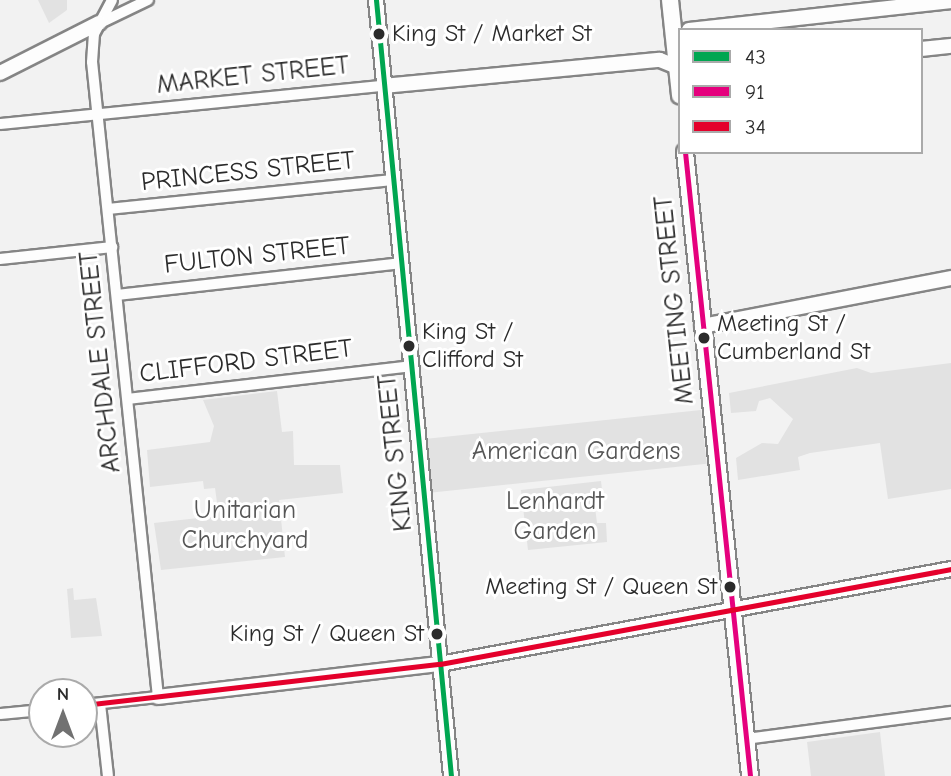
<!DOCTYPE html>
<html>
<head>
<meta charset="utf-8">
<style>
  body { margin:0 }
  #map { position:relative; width:951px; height:776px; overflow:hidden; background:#f2f2f2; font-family:"Comic Neue",sans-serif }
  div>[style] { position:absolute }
  .green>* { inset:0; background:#e2e2e2; transform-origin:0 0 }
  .roads { filter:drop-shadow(2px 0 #858585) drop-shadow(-2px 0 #858585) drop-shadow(0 2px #858585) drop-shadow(0 -2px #858585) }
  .minor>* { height:10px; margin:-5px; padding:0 5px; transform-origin:5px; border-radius:5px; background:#fdfdfd }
  .tertiary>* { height:14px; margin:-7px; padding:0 7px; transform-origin:7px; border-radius:7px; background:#fdfdfd }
  .secondary>* { height:16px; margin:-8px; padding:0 8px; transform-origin:8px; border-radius:8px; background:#fdfdfd }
  .bus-1>* { height:5px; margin:-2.5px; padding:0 2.5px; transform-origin:2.5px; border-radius:2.5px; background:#00a651 }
  .bus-2>* { height:5px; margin:-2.5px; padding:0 2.5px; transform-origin:2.5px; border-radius:2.5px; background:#e5007d }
  .bus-3>* { height:5px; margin:-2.5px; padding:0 2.5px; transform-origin:2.5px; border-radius:2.5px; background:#e4002b }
  .dots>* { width:19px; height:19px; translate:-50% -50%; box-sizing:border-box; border:4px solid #fff; border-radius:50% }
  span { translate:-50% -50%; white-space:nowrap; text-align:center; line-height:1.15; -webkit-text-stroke:6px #fff; paint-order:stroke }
  .bus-label { font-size:24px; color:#2b2b2b }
  .left { translate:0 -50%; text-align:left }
  .right { translate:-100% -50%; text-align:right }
  .street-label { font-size:26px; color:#2b2b2b }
  .park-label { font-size:26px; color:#565656 }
  .legend { position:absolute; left:678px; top:28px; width:245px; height:126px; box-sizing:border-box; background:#fff; border:2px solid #aaa; margin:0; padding:9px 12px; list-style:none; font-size:21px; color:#2b2b2b }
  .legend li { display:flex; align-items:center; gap:14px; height:35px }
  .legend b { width:35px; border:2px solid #aaa }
  .north { position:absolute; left:28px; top:678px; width:70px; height:70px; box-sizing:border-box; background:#fff; border:2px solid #aaa; border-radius:50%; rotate:0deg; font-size:19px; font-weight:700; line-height:28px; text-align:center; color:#2b2b2b }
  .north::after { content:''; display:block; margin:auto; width:24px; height:32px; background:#717171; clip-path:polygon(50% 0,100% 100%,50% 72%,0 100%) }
</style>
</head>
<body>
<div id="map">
  <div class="green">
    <div style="clip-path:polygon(38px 0,67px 0,67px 10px,49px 23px)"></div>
    <div style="clip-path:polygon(951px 363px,951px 489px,888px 499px,880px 443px,810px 453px,798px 457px,800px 470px,738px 480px,736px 458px,762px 443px,778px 444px,793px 419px,770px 398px,759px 401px,756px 411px,731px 413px,729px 393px,857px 368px,871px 373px)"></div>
    <div style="clip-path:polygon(277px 391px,282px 432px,293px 431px,294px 465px,340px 465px,343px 493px,279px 500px,285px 557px,161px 570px,154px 523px,207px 517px,206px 504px,217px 503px,215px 488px,204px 489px,203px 481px,150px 487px,147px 450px,210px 442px,214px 426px,203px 400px)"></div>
    <div style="left:701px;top:410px;width:54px;height:278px;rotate:84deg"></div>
    <div style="clip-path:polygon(601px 481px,604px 506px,595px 507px,597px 523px,606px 523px,607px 542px,528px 550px,521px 490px)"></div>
    <div style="clip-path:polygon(73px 588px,74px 600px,96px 598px,102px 636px,71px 638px,67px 589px)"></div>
    <div style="clip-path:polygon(880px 732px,885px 776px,811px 776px,807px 742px)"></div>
  </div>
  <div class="roads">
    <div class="minor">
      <div style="left:102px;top:22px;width:51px;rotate:-25.6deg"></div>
      <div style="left:0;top:124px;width:385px;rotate:-5.7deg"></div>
      <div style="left:108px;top:209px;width:286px;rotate:-5.8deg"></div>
      <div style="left:0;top:259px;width:113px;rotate:-6.1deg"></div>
      <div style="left:117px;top:295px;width:287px;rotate:-6.4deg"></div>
      <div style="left:128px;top:399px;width:286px;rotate:-6.6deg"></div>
      <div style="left:100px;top:704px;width:72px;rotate:83.7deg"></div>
      <div style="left:84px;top:705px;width:74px;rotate:-6.2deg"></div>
      <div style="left:158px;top:697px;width:638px;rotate:-95.93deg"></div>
      <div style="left:92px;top:62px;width:28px;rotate:-86deg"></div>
      <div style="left:94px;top:34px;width:38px;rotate:-62deg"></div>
      <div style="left:0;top:714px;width:42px;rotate:-5.4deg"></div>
      <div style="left:746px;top:739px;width:207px;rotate:-7.5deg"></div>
    </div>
    <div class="tertiary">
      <div style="left:376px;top:0;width:780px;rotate:84.48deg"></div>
      <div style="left:689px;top:30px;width:264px;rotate:-6.3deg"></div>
      <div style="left:921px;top:49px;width:30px;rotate:-6deg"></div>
      <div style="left:0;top:73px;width:111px;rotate:-26.8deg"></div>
      <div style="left:383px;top:86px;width:278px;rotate:-5.4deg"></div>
      <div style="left:660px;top:60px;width:22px;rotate:22deg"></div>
      <div style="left:702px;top:326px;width:254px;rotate:-10.9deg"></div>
      <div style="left:158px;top:697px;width:284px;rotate:-6.7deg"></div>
      <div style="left:440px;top:664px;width:520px;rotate:-10.53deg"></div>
    </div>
    <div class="secondary">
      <div style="left:670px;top:0;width:96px;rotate:84deg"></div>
      <div style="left:685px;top:152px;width:627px;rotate:84.05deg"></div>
    </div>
  </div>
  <div class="bus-1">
    <div style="left:376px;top:0;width:780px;rotate:84.48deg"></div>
  </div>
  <div class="bus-2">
    <div style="left:685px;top:152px;width:627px;rotate:84.05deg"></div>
  </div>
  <div class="bus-3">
    <div style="left:84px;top:705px;width:358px;rotate:-6.6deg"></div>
    <div style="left:440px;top:664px;width:520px;rotate:-10.53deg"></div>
  </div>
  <div class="dots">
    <div style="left:379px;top:34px;background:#2b2b2b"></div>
    <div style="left:704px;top:338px;background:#2b2b2b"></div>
    <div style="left:409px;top:346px;background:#2b2b2b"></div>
    <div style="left:730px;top:587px;background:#2b2b2b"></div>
    <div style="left:437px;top:634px;background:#2b2b2b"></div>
  </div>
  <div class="bus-label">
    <span class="left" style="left:392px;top:34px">King St / Market St</span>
    <span class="left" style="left:717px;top:338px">Meeting St /<br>Cumberland St</span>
    <span class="left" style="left:422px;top:346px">King St /<br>Clifford St</span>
    <span class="right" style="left:717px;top:587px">Meeting St / Queen St</span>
    <span class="right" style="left:424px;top:634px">King St / Queen St</span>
  </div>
  <div class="street-label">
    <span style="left:253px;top:76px;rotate:-6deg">MARKET STREET</span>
    <span style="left:248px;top:172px;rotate:-6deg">PRINCESS STREET</span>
    <span style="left:257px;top:256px;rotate:-6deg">FULTON STREET</span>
    <span style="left:675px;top:300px;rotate:-96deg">MEETING STREET</span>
    <span style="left:101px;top:362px;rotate:-96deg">ARCHDALE STREET</span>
    <span style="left:246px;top:362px;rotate:-7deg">CLIFFORD STREET</span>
    <span style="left:396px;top:453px;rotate:-96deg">KING STREET</span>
  </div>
  <div class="park-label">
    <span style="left:576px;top:452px">American Gardens</span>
    <span style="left:555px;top:517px">Lenhardt<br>Garden</span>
    <span style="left:245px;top:526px">Unitarian<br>Churchyard</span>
  </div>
  <ul class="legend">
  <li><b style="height:9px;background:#00a651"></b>43</li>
  <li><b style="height:9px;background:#e5007d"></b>91</li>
  <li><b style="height:9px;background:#e4002b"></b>34</li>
  </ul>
  <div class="north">N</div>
</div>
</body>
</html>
